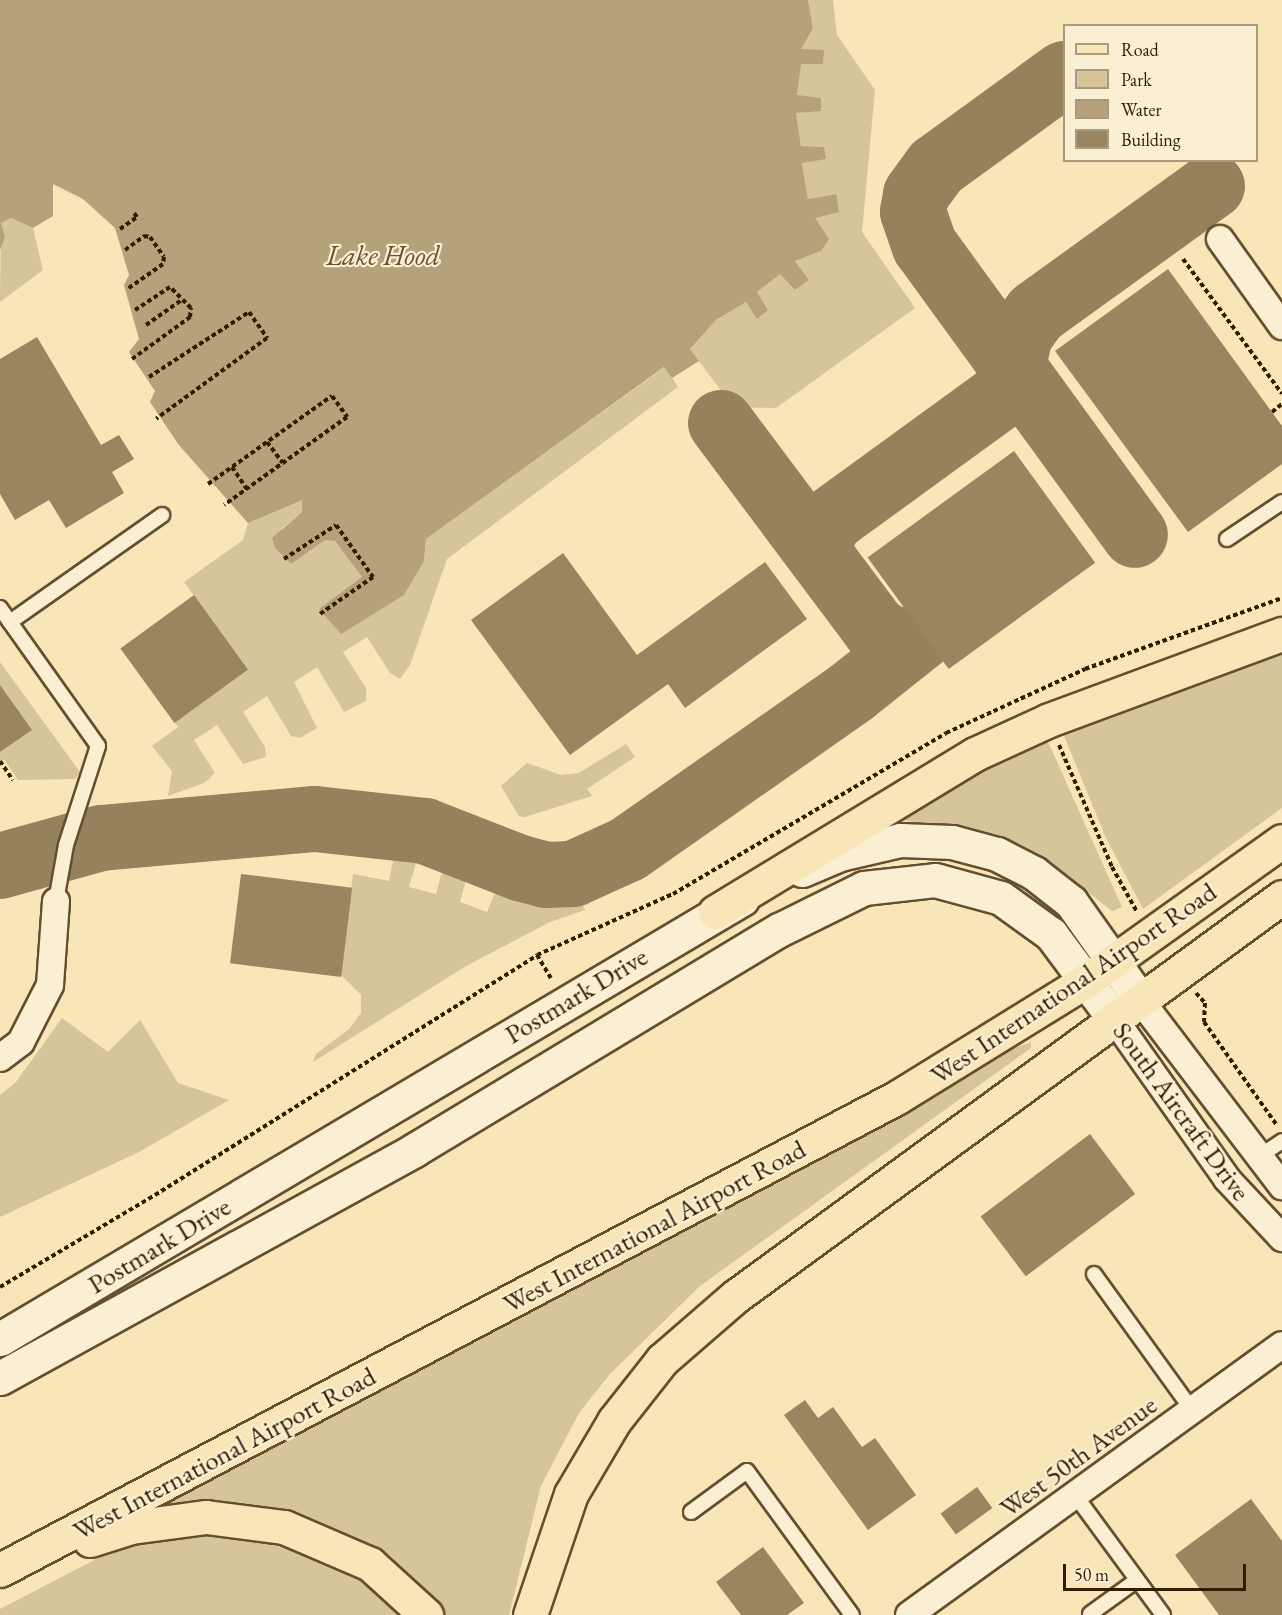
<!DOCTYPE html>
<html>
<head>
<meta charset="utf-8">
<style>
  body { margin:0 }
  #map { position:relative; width:1282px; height:1615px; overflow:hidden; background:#f8e6b9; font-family:"EB Garamond",serif }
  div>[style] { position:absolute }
  .green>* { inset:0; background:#d6c49a }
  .water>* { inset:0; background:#b5a17a }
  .taxiway>* { height:66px; margin:-33px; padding:0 33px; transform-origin:33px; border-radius:33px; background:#95815c }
  .building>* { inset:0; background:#998560; transform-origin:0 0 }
  .path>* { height:4px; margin-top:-2px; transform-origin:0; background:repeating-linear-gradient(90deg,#321c00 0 4.5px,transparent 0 7.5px) }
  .roads { filter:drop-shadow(2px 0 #644e2e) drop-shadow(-2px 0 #644e2e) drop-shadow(0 2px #644e2e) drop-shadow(0 -2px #644e2e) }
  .lane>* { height:14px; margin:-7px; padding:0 7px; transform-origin:7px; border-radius:7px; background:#faefd2 }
  .street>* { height:26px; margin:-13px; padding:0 13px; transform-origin:13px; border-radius:13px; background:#faefd2 }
  .secondary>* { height:33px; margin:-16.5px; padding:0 16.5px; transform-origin:16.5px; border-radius:16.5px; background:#faefd2 }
  .primary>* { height:33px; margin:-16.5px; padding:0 16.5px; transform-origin:16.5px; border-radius:16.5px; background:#f8e6b9 }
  span { translate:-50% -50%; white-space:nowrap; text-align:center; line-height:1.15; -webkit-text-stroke:4.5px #faefd2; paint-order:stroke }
  .street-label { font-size:27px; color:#321c00 }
  .water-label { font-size:28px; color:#665131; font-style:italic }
  .legend { position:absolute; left:1063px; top:24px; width:195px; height:138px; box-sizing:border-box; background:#faefd2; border:2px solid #aa9b7e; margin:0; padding:8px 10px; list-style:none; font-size:18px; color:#321c00 }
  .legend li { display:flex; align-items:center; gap:12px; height:30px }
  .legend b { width:30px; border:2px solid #aa9b7e }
  .scale { position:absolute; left:1063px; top:1564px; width:183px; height:27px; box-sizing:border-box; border:3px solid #321c00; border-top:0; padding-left:8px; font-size:18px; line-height:21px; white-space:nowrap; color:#321c00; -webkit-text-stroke:4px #faefd2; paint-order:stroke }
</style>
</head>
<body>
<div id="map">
  <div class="green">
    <div style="clip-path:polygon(808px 0,833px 0,837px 35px,875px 90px,862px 232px,915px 308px,776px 408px,733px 407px,690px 349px,716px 320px,746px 302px,757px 318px,768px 310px,757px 292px,780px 273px,795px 290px,809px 280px,795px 261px,821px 251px,815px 218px,835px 194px,808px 199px,802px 162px,824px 147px,801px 146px,796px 113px,821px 110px,797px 95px,800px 64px,823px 63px,800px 49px,813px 28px)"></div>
    <div style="clip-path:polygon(11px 218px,33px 228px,43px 270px,0 302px,1px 223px)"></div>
    <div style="clip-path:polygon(665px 367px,678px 387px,447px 559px,410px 665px,400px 679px,390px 673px,367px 637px,343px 652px,366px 688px,366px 701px,344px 712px,317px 667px,294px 682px,317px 728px,300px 738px,291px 736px,267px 696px,243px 712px,265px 747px,266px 757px,243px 764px,217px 725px,194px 740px,215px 773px,204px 783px,168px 796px,172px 771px,152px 746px,178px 727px,175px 722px,248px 669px,184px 582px,243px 540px,248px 523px,302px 499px,302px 512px,281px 529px,291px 564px,325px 539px,335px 541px,362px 577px,424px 561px,426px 539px)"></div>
    <div style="clip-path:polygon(1282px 652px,1282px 808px,1143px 909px,1106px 838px,1062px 731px)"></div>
    <div style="clip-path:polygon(0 662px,80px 772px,75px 779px,18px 780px,4px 759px,0 762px,0 752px,31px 730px,0 685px)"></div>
    <div style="clip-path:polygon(1042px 737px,1049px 744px,1122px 907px,1112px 911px,1058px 868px,983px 832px,895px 819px,926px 795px)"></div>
    <div style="clip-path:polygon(626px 744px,635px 757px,587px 789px,592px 796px,525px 817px,519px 816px,501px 786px,527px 763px,561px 775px,579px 773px)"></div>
    <div style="clip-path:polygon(402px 848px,418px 857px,409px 887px,436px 894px,441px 875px,451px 863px,469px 869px,460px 902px,487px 912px,494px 895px,507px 887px,542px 904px,583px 905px,585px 910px,550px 922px,466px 966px,313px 1062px,316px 1054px,349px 1029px,361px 1013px,361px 995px,341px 975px,353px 874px,389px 881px,394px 856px)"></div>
    <div style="clip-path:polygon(62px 1018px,108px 1052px,140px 1020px,178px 1083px,229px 1100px,139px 1152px,0 1217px,0 1095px,16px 1082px)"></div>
    <div style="clip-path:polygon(1031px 1042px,1031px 1048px,700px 1286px,610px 1374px,579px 1413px,541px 1486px,509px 1615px,442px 1615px,417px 1583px,385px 1559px,313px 1519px,235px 1503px,160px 1505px,952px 1086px,1006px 1051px)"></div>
    <div style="clip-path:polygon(197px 1533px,274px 1542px,325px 1558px,361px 1576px,405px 1615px,0 1615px,0 1609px,102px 1556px,149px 1538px)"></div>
  </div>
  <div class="water">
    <div style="clip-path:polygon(0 0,808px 0,813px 28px,801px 49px,824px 50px,823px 64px,801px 64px,797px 95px,821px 98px,821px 111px,796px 113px,801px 146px,824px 147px,826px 159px,802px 163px,808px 199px,836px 194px,839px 212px,815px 218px,829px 239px,821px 251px,795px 261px,809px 280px,795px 290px,780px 274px,757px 292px,768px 310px,757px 319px,746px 302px,716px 320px,690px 349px,699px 361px,672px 378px,664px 367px,426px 539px,424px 561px,404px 595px,341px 634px,319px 609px,362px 577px,335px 541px,325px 540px,291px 564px,275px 548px,272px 538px,302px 512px,302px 500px,248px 523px,178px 444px,150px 402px,155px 391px,129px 352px,139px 339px,124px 285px,129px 275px,115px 228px,83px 199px,53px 184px,53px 216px,33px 228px,11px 218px,1px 223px,5px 237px,0 250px)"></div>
  </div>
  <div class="taxiway">
    <div style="left:1064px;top:74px;width:158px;rotate:144deg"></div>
    <div style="left:936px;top:167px;width:34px;rotate:126deg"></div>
    <div style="left:916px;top:195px;width:17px;rotate:100deg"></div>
    <div style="left:913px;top:212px;width:36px;rotate:71deg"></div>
    <div style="left:925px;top:246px;width:357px;rotate:54deg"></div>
    <div style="left:1000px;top:397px;width:14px;rotate:-54deg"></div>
    <div style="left:1008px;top:386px;width:52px;rotate:-76.8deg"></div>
    <div style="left:1020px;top:335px;width:27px;rotate:-54deg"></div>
    <div style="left:1036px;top:313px;width:217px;rotate:-35.8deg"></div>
    <div style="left:721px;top:423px;width:257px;rotate:53.2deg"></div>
    <div style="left:875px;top:629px;width:25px;rotate:32deg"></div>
    <div style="left:896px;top:642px;width:25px;rotate:-11deg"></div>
    <div style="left:817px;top:551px;width:31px;rotate:-69deg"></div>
    <div style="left:828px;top:522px;width:213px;rotate:-36deg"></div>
    <div style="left:1000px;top:397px;width:13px;rotate:-18deg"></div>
    <div style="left:1012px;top:393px;width:23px;rotate:10deg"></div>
    <div style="left:0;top:866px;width:105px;rotate:-15.5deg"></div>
    <div style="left:101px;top:838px;width:215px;rotate:-5.1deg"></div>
    <div style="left:315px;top:819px;width:111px;rotate:6.2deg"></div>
    <div style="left:425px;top:831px;width:102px;rotate:21.3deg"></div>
    <div style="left:520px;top:868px;width:27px;rotate:15deg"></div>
    <div style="left:546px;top:875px;width:27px;rotate:-2deg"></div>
    <div style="left:573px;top:874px;width:60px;rotate:-24.4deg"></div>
    <div style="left:628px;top:849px;width:274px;rotate:-35deg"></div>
    <div style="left:852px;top:692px;width:88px;rotate:-38.6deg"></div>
  </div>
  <div class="building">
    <div style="clip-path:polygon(1168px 269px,1282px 426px,1282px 464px,1188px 532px,1055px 351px)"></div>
    <div style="clip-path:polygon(37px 337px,101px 445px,119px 435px,134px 459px,112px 472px,124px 493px,66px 528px,49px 500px,15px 520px,0 494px,0 359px)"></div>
    <div style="left:1014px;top:451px;width:138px;height:181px;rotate:54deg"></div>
    <div style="clip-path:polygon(563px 553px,637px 655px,765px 562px,807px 619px,685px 708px,668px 684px,570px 755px,471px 620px)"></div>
    <div style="left:194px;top:595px;width:92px;height:91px;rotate:54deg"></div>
    <div style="clip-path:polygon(0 685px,32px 730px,0 752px)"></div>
    <div style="left:241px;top:874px;width:112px;height:90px;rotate:7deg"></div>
    <div style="left:1090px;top:1134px;width:75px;height:137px;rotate:53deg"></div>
    <div style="clip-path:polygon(805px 1400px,818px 1418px,833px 1407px,862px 1447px,875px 1438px,916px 1495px,868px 1530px,784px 1415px)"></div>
    <div style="left:977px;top:1487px;width:26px;height:45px;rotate:54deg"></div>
    <div style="clip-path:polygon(1251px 1499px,1282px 1541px,1282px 1615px,1219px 1615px,1175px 1555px)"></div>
    <div style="clip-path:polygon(763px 1547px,804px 1603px,787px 1615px,741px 1615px,716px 1582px)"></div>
  </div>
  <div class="path">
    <div style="left:120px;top:229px;width:21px;rotate:-35deg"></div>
    <div style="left:137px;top:217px;width:5px;rotate:-127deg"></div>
    <div style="left:125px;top:250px;width:24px;rotate:-36deg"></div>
    <div style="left:144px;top:236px;width:6px;rotate:9deg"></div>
    <div style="left:150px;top:237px;width:24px;rotate:55deg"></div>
    <div style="left:164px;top:257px;width:7px;rotate:98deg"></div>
    <div style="left:163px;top:264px;width:42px;rotate:144.8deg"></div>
    <div style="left:1183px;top:259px;width:167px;rotate:53.7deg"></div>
    <div style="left:146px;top:325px;width:45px;rotate:-35.1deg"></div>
    <div style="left:132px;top:359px;width:72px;rotate:-35.9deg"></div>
    <div style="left:190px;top:317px;width:9px;rotate:-84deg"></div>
    <div style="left:191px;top:308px;width:30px;rotate:-135deg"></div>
    <div style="left:170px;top:287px;width:42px;rotate:146.7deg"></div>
    <div style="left:149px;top:377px;width:119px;rotate:-33deg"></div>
    <div style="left:249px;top:312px;width:32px;rotate:55deg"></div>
    <div style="left:267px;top:338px;width:137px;rotate:143.9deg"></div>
    <div style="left:1272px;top:412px;width:13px;rotate:-39deg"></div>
    <div style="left:267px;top:442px;width:26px;rotate:53deg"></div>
    <div style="left:232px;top:467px;width:27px;rotate:56deg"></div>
    <div style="left:208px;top:484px;width:152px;rotate:-35.4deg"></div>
    <div style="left:332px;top:396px;width:26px;rotate:54deg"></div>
    <div style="left:347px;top:417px;width:151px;rotate:144.4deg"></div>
    <div style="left:284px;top:559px;width:62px;rotate:-33.2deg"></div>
    <div style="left:336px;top:525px;width:64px;rotate:54.6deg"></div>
    <div style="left:373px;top:577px;width:65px;rotate:145.1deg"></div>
    <div style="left:1059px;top:745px;width:133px;rotate:66.5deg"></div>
    <div style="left:1112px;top:867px;width:51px;rotate:60.9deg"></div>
    <div style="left:0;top:761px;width:23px;rotate:56deg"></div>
    <div style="left:537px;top:955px;width:27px;rotate:59deg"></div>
    <div style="left:1196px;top:993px;width:13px;rotate:48deg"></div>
    <div style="left:1205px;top:1003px;width:19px;rotate:93deg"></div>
    <div style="left:1204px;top:1022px;width:125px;rotate:54.8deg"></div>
    <div style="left:0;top:1287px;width:180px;rotate:-30.7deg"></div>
    <div style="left:155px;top:1195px;width:451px;rotate:-32.1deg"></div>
    <div style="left:537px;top:955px;width:149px;rotate:-24.2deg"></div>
    <div style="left:673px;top:894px;width:317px;rotate:-30.5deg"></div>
    <div style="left:946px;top:733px;width:153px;rotate:-24.7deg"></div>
    <div style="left:1085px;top:669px;width:209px;rotate:-19.8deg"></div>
  </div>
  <div class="roads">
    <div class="lane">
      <div style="left:1227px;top:539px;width:66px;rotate:-33.9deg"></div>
      <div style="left:0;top:608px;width:169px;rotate:54.6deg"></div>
      <div style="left:98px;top:746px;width:104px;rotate:107.9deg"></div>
      <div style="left:66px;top:845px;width:57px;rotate:100.1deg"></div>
      <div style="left:10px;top:622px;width:186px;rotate:-35.1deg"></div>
      <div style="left:1257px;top:1158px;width:30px;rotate:-34deg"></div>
      <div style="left:1094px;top:1274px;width:168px;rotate:54.2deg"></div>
      <div style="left:1075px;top:1495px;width:149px;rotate:53.7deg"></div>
      <div style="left:691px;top:1512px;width:69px;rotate:-36.2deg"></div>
      <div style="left:747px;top:1471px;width:178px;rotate:53.9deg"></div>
      <div style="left:1090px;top:1614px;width:58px;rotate:-35.9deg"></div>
    </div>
    <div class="street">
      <div style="left:1220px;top:239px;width:107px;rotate:54.5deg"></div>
      <div style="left:1141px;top:1001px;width:233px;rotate:52.7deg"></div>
      <div style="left:1115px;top:1020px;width:194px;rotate:54.8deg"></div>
      <div style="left:1227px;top:1179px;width:81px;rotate:47deg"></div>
      <div style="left:0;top:1058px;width:26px;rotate:-37deg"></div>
      <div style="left:21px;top:1042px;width:64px;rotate:-63deg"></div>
      <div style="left:50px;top:985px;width:84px;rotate:-85.9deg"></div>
      <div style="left:909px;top:1615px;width:460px;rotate:-35.9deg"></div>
    </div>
    <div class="secondary">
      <div style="left:802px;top:870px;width:41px;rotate:-22.8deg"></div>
      <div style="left:840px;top:854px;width:62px;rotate:-13.1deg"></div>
      <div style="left:900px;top:840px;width:52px;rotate:2.2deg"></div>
      <div style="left:952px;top:842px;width:47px;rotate:14.9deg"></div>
      <div style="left:997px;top:854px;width:42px;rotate:27.2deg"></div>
      <div style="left:1034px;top:873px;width:47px;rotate:38.1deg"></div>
      <div style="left:1071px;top:902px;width:121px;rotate:54.7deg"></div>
      <div style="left:0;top:1339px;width:863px;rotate:-30.67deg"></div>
      <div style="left:0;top:1378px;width:473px;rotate:-28.8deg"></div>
      <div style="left:414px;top:1150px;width:426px;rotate:-31.1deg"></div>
      <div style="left:779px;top:930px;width:95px;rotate:-26.3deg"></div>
      <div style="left:864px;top:888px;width:71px;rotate:-6.4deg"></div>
      <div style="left:935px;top:880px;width:68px;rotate:15.3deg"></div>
      <div style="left:1001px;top:898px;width:62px;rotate:35.8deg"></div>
      <div style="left:1051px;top:934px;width:107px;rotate:53.3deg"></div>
    </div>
    <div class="primary">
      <div style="left:715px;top:912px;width:304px;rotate:-31.3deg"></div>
      <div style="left:975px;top:754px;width:81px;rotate:-24.7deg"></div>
      <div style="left:1049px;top:720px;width:248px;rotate:-20.3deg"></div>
      <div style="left:90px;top:1540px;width:43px;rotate:-17.6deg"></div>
      <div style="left:131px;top:1527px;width:76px;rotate:-7.6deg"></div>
      <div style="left:206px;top:1517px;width:79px;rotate:7.3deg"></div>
      <div style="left:284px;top:1527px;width:94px;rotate:23.3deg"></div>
      <div style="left:370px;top:1564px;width:76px;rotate:42.3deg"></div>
      <div style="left:0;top:1570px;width:1013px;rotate:-27.78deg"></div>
      <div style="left:896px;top:1098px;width:225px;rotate:-31.7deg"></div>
      <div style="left:1087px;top:980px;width:239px;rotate:-35.5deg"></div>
      <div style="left:530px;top:1615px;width:128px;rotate:-71.3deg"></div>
      <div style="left:571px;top:1494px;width:85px;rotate:-59.5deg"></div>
      <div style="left:614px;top:1421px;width:78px;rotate:-51.8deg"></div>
      <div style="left:662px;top:1360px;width:98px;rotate:-40.9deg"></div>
      <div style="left:736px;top:1296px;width:676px;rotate:-36.16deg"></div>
    </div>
  </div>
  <div class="street-label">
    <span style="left:1073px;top:983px;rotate:-34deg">West International Airport Road</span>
    <span style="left:576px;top:995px;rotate:-31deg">Postmark Drive</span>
    <span style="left:1182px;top:1111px;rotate:54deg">South Aircraft Drive</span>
    <span style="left:654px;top:1226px;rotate:-28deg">West International Airport Road</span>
    <span style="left:159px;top:1245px;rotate:-31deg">Postmark Drive</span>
    <span style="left:224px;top:1453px;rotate:-28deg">West International Airport Road</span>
    <span style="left:1078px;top:1456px;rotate:-36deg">West 50th Avenue</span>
  </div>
  <div class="water-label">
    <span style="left:383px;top:255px">Lake Hood</span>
  </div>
  <ul class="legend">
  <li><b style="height:8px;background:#f8e6b9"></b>Road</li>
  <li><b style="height:16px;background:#d6c49a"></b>Park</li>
  <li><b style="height:16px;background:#b5a17a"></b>Water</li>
  <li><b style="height:16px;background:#998560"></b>Building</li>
  </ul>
  <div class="scale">50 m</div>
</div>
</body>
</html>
